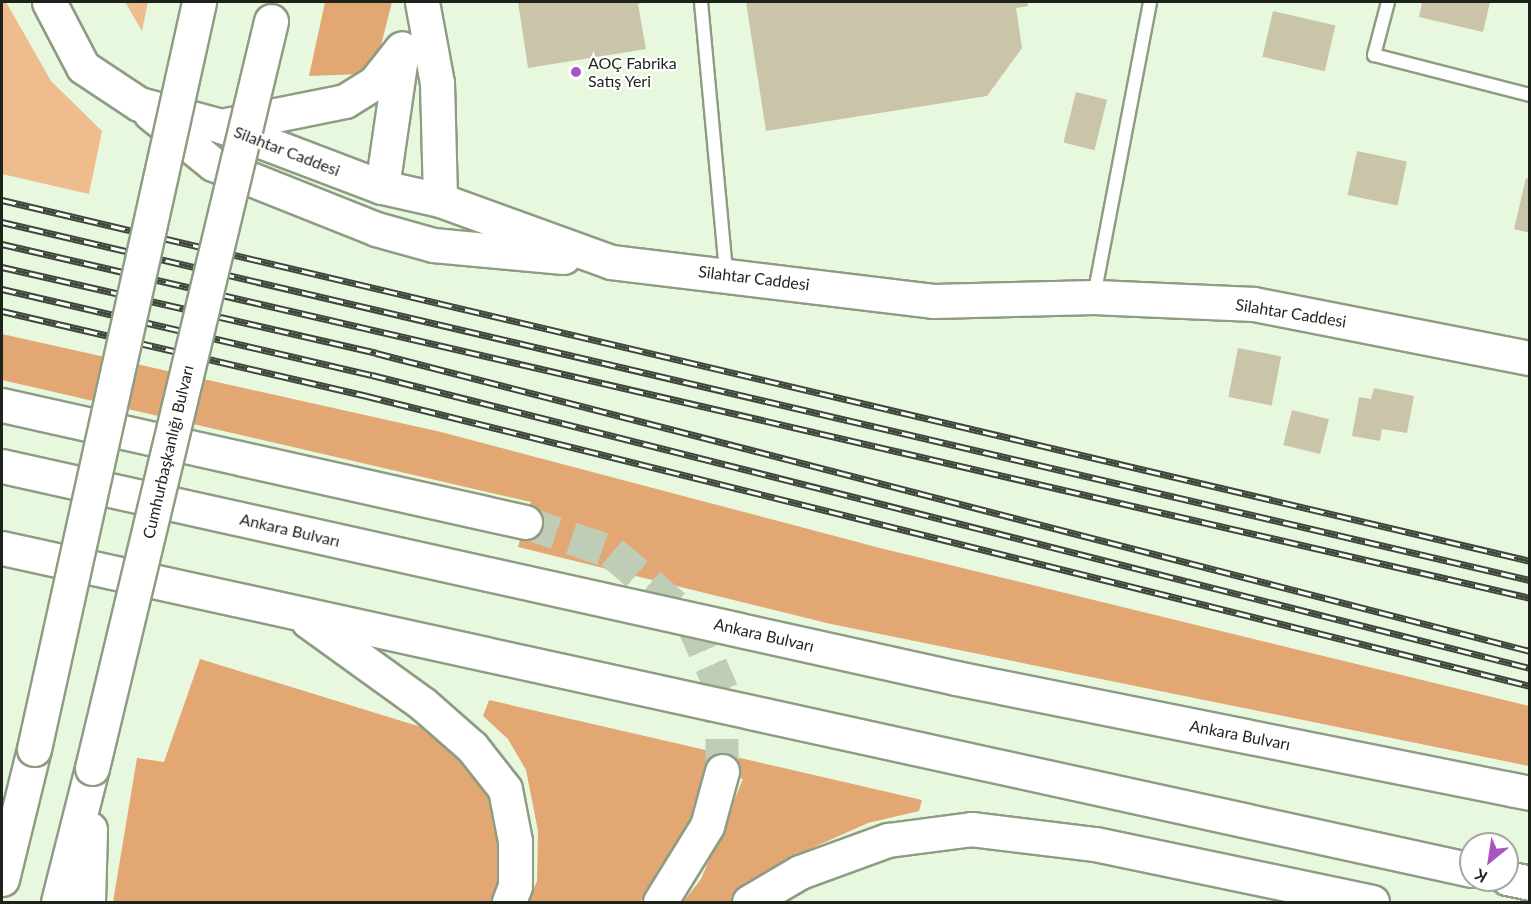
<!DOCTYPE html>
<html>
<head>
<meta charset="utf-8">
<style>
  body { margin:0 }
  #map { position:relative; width:1531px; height:904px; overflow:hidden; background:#e8f8de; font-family:Lato,sans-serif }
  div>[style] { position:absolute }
  .green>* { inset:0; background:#efbc8e }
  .forest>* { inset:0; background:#e2a772 }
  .building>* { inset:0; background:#cac4a9; transform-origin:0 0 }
  .primary-tunnel>* { height:33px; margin-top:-16.5px; transform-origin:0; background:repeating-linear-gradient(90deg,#bfcdb7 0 33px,transparent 0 49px) }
  .roads { filter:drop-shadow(2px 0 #8e9c84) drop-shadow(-2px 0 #8e9c84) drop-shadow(0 2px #8e9c84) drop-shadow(0 -2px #8e9c84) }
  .service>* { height:12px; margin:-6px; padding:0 6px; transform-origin:6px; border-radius:6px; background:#fff }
  .secondary>* { height:33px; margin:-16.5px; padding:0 16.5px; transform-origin:16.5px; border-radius:16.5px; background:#fff }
  .primary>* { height:33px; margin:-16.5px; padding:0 16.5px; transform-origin:16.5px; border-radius:16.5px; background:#fff }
  .rail>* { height:7px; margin-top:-3.5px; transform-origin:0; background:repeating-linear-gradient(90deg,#fff 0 14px,#3f473b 0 28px); box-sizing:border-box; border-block:2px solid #3f473b }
  .bridges { filter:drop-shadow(2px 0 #8e9c84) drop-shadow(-2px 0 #8e9c84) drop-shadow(0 2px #8e9c84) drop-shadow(0 -2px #8e9c84) }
  .primary-bridge>* { height:33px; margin:-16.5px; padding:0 16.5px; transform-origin:16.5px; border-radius:16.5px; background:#fff }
  .dots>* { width:16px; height:16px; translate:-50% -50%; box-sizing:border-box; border:3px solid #fff; border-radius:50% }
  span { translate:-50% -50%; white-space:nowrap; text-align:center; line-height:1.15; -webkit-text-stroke:4.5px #fff; paint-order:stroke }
  .poi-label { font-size:16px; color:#1d231a }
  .left { translate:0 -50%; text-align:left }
  .street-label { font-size:16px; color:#1d231a }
  .frame { position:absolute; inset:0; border:3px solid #1d231a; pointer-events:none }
  .north { position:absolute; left:1459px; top:832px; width:60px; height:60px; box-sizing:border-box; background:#fff; border:2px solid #a5a7a3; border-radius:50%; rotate:210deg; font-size:16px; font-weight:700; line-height:24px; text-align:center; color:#1d231a }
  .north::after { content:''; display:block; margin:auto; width:21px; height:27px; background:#a954c2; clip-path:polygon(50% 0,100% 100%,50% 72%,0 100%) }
</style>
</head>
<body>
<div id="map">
  <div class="green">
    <div style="clip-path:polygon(2px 2px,6px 2px,51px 81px,102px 131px,89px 194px,2px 174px)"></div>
    <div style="clip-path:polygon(125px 2px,148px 2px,142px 31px)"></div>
  </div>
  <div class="forest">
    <div style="clip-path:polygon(325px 2px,392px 2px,377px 61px,362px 74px,309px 76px)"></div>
    <div style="clip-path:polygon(2px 334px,441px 432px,880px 548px,1529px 706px,1529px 766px,831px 624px,518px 547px,531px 502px,2px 380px)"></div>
    <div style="clip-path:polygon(200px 659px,434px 731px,472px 757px,495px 801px,506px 860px,492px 902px,113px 902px,137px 758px,164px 762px)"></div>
    <div style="clip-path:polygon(489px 700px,922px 800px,919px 811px,868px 823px,801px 853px,733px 902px,683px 902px,701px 879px,743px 779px,705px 770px,689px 824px,661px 879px,640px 902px,528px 902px,537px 881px,538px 831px,526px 770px,508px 739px,483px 716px)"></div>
  </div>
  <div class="building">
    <div style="clip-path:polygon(518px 2px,644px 2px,638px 4px,646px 49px,528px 68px)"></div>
    <div style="clip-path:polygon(746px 2px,1027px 2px,1028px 6px,1016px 8px,1022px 48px,987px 96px,766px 131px)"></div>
    <div style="clip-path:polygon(1422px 2px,1490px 2px,1483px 32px,1419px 17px)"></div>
    <div style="left:1273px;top:11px;width:64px;height:47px;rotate:13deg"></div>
    <div style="left:1076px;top:92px;width:32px;height:52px;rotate:14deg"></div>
    <div style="left:1357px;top:151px;width:51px;height:45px;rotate:12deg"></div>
    <div style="clip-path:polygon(1526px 178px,1530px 179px,1530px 233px,1514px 229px)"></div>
    <div style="left:1238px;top:348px;width:44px;height:50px;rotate:11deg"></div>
    <div style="clip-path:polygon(1374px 388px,1414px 396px,1407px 433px,1382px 429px,1380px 441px,1352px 436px,1359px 397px,1371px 399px)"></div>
    <div style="left:1292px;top:410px;width:38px;height:36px;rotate:14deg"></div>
  </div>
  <div class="primary-tunnel">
    <div style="left:525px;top:522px;width:92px;rotate:19deg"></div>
    <div style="left:612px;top:552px;width:104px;rotate:40.7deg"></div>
    <div style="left:691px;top:620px;width:77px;rotate:66.1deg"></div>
    <div style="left:722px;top:690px;width:81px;rotate:90deg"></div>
  </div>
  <div class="roads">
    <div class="service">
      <div style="left:701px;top:2px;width:272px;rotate:84.7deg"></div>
      <div style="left:1388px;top:2px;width:55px;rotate:104.8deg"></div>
      <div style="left:1374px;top:55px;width:161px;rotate:14.4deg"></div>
      <div style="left:1094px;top:296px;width:299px;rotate:-79.2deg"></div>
    </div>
    <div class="secondary">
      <div style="left:49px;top:2px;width:73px;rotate:62.4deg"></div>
      <div style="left:83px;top:67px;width:67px;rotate:33.5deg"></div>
      <div style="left:139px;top:104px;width:85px;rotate:15deg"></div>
      <div style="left:221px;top:126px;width:172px;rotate:20.8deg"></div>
      <div style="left:382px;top:187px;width:59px;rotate:12.6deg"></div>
      <div style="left:440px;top:200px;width:182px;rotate:19.9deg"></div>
      <div style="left:611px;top:262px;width:324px;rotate:6.9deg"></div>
      <div style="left:933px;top:301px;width:161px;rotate:-1.4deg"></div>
      <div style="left:1094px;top:297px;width:160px;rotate:2.5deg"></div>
      <div style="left:1254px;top:304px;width:281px;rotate:11.1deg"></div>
      <div style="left:150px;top:113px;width:81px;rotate:39deg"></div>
      <div style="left:213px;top:164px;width:175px;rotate:21.7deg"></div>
      <div style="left:376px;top:229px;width:59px;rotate:15.7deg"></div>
      <div style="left:433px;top:245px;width:131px;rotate:5.3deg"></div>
    </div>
    <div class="primary">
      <div style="left:422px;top:2px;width:82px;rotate:79.5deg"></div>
      <div style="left:437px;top:83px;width:117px;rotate:88.5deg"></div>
      <div style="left:221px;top:126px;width:126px;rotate:-11.4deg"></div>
      <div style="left:345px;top:101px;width:36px;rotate:-32deg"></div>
      <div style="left:375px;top:82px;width:43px;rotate:-51.5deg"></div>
      <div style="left:382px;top:187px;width:138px;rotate:-81.7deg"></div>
      <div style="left:2px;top:405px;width:536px;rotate:12.61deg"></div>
      <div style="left:2px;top:466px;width:977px;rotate:12.53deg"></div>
      <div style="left:956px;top:678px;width:585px;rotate:11.33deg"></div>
      <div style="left:2px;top:548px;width:1504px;rotate:12.36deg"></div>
      <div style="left:308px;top:621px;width:142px;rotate:35.8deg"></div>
      <div style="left:423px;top:704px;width:65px;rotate:41.3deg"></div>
      <div style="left:472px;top:747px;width:53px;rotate:51.8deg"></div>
      <div style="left:505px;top:789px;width:53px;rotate:79.1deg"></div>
      <div style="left:515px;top:841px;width:45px;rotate:90deg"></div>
      <div style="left:515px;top:886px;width:17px;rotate:111deg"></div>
      <div style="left:1507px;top:878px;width:24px;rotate:12deg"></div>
      <div style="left:2px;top:879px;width:134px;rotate:-76.2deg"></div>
      <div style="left:58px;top:902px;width:138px;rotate:-75.8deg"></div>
      <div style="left:88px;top:902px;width:73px;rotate:-88.4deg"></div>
      <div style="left:660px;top:902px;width:89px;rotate:-58.3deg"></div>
      <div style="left:707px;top:826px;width:57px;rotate:-74.7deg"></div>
      <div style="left:749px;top:902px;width:59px;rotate:-30.5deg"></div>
      <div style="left:800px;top:872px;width:94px;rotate:-20deg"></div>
      <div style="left:888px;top:840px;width:84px;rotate:-7.5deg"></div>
      <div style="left:971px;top:829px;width:125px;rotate:6.9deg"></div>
      <div style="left:1095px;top:844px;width:283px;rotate:11.8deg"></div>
    </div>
  </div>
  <div class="rail">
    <div style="left:2px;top:200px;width:1570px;rotate:13.29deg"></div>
    <div style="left:2px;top:222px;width:1569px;rotate:13.19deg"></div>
    <div style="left:2px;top:244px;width:1568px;rotate:13.04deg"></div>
    <div style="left:2px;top:267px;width:384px;rotate:12.9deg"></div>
    <div style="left:376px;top:353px;width:1192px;rotate:14.48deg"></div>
    <div style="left:2px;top:289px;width:380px;rotate:13.1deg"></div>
    <div style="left:372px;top:375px;width:1194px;rotate:14.2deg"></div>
    <div style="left:2px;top:311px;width:375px;rotate:13.1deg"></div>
    <div style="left:367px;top:396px;width:1199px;rotate:14deg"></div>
  </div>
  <div class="bridges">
    <div class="primary-bridge">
      <div style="left:34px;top:749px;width:765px;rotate:-77.54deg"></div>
      <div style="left:92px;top:768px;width:768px;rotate:-76.52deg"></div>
    </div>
  </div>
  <div class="dots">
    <div style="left:576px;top:72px;background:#a954c2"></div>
  </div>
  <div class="poi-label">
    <span class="left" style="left:588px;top:72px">AOÇ Fabrika<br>Satış Yeri</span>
  </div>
  <div class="street-label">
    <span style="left:287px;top:151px;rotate:21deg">Silahtar Caddesi</span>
    <span style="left:754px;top:278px;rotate:7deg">Silahtar Caddesi</span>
    <span style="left:1291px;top:313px;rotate:9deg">Silahtar Caddesi</span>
    <span style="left:168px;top:452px;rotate:-77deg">Cumhurbaşkanlığı Bulvarı</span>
    <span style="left:290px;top:530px;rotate:13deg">Ankara Bulvarı</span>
    <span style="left:764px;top:635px;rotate:13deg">Ankara Bulvarı</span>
    <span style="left:1240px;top:735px;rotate:11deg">Ankara Bulvarı</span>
  </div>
  <div class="frame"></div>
  <div class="north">K</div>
</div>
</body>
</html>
